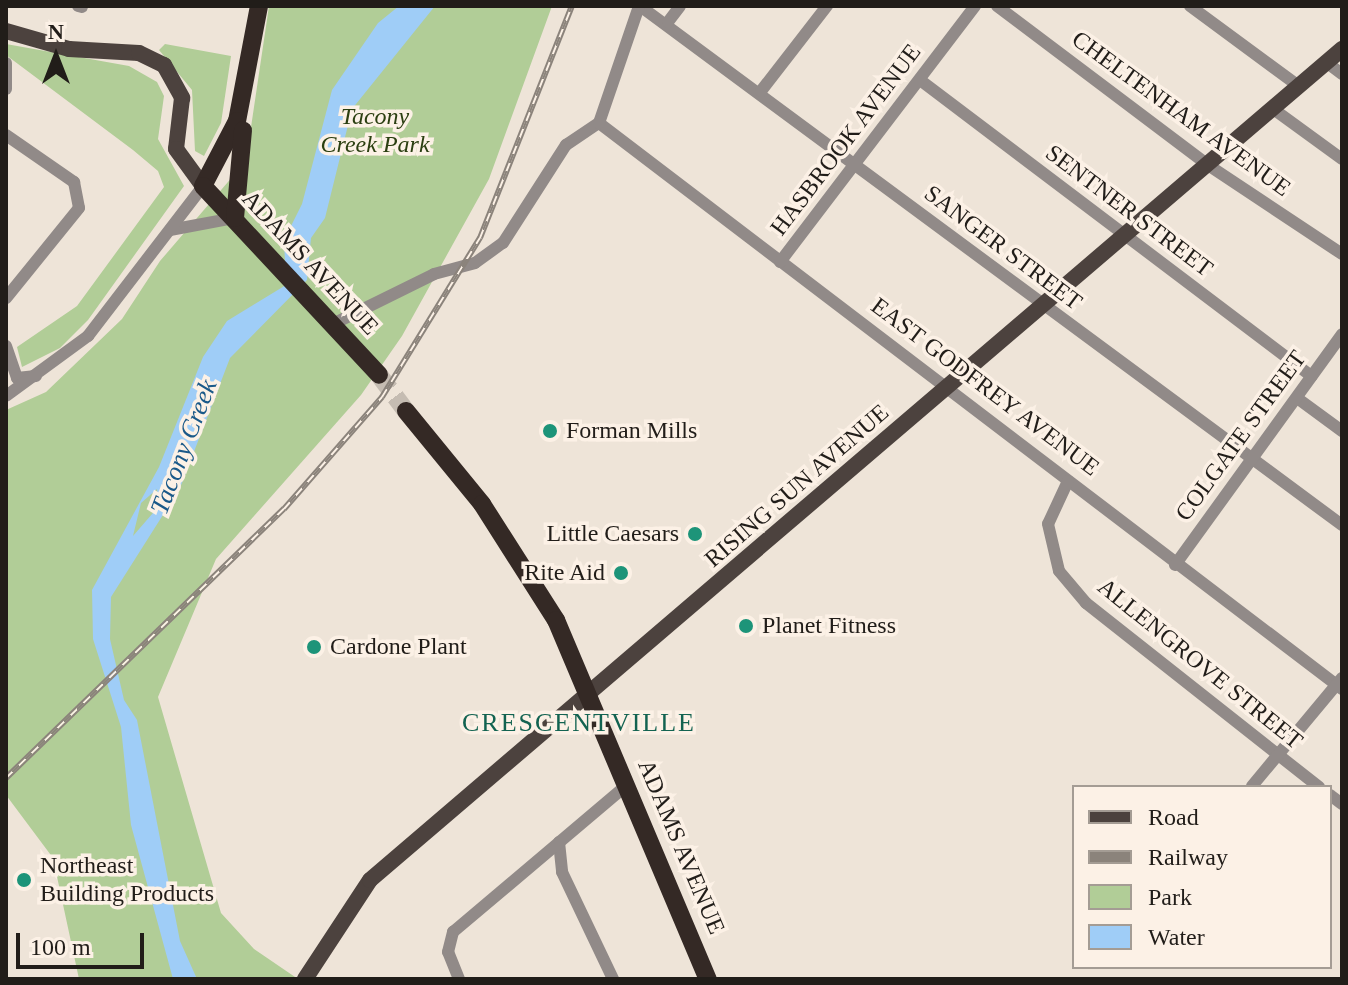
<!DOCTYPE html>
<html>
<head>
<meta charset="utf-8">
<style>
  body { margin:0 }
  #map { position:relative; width:1348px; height:985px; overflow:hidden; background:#eee4d8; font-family:"Times New Roman",serif }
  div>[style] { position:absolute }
  .green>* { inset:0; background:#b1cd97 }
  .water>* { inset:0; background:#9fcdf7 }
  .highway-tunnel>* { height:18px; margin-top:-9px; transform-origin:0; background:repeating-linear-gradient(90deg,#c5bcb2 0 18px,transparent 0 27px) }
  .minor>* { height:12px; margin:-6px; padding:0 6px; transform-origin:6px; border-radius:6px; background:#918a88 }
  .major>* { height:16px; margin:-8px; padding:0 8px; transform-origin:8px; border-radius:8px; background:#4c423e }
  .highway>* { height:18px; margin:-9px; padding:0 9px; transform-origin:9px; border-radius:9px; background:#342925 }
  .rail>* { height:6px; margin-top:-3px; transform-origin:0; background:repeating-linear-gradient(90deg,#fcf1e6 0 9px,#8b837b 0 18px); box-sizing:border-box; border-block:2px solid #8b837b }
  .dots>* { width:22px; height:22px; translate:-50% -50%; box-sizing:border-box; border:4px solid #fcf1e6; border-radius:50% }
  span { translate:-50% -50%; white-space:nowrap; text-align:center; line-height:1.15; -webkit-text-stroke:7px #fcf1e6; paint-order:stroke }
  .street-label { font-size:24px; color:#211d19 }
  .park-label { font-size:24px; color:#2b3f11; font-style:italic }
  .poi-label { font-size:24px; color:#211d19 }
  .left { translate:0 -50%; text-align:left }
  .right { translate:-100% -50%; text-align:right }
  .water-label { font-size:26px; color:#1a5989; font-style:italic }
  .neighbourhood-label { font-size:26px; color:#136351; letter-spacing:2px }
  .frame { position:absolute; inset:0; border:8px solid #211d19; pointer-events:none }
  .legend { position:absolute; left:1072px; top:785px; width:260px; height:184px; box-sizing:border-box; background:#fcf1e6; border:2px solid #a49c94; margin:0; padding:10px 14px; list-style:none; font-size:24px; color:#211d19 }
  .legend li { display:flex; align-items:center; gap:16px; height:40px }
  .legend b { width:40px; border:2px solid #a49c94 }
  .north { position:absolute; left:16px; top:16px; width:80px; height:80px; -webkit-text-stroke:6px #fcf1e6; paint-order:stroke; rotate:0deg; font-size:22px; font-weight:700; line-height:32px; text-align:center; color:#211d19 }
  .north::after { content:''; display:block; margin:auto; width:28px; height:36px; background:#211d19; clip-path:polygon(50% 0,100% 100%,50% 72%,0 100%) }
  .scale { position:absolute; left:16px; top:933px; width:128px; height:36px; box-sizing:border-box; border:4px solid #211d19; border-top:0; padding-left:10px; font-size:24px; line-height:28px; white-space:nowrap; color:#211d19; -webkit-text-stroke:6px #fcf1e6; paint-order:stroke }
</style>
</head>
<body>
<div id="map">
  <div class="green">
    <div style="clip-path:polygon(269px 6px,552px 6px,489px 179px,402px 336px,361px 395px,216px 559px,158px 697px,221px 913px,254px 949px,298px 979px,79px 979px,53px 858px,6px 795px,6px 410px,46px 392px,122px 319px,160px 261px,246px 161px)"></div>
    <div style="clip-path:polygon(6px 44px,129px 66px,157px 82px,164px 96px,158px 139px,184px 186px,88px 320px,60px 348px,22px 367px,17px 347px,77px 306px,164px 187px,158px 171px,133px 150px,6px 55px)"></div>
    <div style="clip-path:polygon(165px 44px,231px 56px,221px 123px,204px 156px,195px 151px,192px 90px,159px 50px)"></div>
  </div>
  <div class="water">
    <div style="clip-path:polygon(evenodd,399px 6px,435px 6px,352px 109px,325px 218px,311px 238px,307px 280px,230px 358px,180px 488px,111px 597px,110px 639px,124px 700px,137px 720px,180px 941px,197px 979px,173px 979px,131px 825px,121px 727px,93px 639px,92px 590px,159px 467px,203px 357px,227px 321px,286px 285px,284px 240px,302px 204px,332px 90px,378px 23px,399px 6px,157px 489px,159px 506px,133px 536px,141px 503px,157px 489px)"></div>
  </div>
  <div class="highway-tunnel">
    <div style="left:379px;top:375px;width:45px;rotate:53.1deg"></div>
  </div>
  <div class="minor">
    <div style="left:78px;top:6px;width:4px;rotate:14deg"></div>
    <div style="left:640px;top:6px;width:873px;rotate:36.48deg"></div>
    <div style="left:997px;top:6px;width:264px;rotate:37deg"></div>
    <div style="left:1208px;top:165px;width:161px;rotate:33.6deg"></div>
    <div style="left:1190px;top:6px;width:133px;rotate:36.4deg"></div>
    <div style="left:668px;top:22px;width:20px;rotate:-53deg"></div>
    <div style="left:1326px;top:62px;width:20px;rotate:37deg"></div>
    <div style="left:6px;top:63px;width:26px;rotate:90deg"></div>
    <div style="left:920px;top:80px;width:491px;rotate:37.1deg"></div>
    <div style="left:761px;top:91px;width:108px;rotate:-52.2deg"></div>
    <div style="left:1272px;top:108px;width:87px;rotate:36.1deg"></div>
    <div style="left:599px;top:123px;width:934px;rotate:37.3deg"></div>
    <div style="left:6px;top:135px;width:83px;rotate:34.7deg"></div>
    <div style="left:74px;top:182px;width:26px;rotate:79deg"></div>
    <div style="left:79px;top:208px;width:116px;rotate:129deg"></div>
    <div style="left:170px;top:230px;width:66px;rotate:-10.5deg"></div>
    <div style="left:780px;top:262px;width:322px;rotate:-52.7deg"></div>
    <div style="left:335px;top:323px;width:110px;rotate:-26.3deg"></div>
    <div style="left:434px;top:274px;width:42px;rotate:-15deg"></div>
    <div style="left:475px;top:263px;width:34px;rotate:-36deg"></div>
    <div style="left:503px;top:243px;width:117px;rotate:-57.3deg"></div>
    <div style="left:566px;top:145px;width:40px;rotate:-34deg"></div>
    <div style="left:599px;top:123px;width:124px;rotate:-71.1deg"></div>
    <div style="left:6px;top:346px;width:34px;rotate:71deg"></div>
    <div style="left:17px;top:378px;width:19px;rotate:-6deg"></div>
    <div style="left:6px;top:396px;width:102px;rotate:-36.2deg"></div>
    <div style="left:88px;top:336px;width:189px;rotate:-52.5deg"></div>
    <div style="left:1297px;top:398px;width:56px;rotate:36.3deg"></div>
    <div style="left:1068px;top:481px;width:47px;rotate:114.9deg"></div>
    <div style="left:1048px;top:524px;width:48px;rotate:76.8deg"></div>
    <div style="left:1059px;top:571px;width:42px;rotate:49.8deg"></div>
    <div style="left:1086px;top:603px;width:297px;rotate:38.3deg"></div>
    <div style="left:1175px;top:565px;width:285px;rotate:-54.1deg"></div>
    <div style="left:1252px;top:786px;width:141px;rotate:-50.2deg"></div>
    <div style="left:1330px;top:795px;width:15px;rotate:37deg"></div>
    <div style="left:559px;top:842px;width:30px;rotate:84deg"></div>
    <div style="left:562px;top:872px;width:119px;rotate:64.5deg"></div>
    <div style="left:459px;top:979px;width:29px;rotate:-112deg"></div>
    <div style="left:448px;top:952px;width:21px;rotate:-76deg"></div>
    <div style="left:453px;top:932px;width:229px;rotate:-40.2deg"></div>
  </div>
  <div class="major">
    <div style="left:6px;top:31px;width:66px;rotate:15.9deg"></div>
    <div style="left:69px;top:49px;width:70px;rotate:3.3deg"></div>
    <div style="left:139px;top:53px;width:28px;rotate:26deg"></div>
    <div style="left:164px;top:65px;width:38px;rotate:61deg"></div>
    <div style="left:182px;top:98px;width:51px;rotate:96.7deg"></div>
    <div style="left:176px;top:149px;width:46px;rotate:53.9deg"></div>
    <div style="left:305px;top:979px;width:118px;rotate:-56.7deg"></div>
    <div style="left:370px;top:880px;width:1279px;rotate:-40.53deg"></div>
  </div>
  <div class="highway">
    <div style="left:259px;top:6px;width:117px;rotate:100.8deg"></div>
    <div style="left:237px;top:121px;width:73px;rotate:117.6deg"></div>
    <div style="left:203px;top:186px;width:258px;rotate:47deg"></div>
    <div style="left:235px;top:218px;width:88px;rotate:-84.8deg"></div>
    <div style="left:406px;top:411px;width:120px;rotate:50.7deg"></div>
    <div style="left:482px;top:504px;width:138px;rotate:57.5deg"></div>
    <div style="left:556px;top:620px;width:390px;rotate:67.1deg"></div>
  </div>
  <div class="rail">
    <div style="left:6px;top:778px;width:387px;rotate:-44.1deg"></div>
    <div style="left:284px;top:509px;width:149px;rotate:-48.8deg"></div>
    <div style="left:382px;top:397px;width:187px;rotate:-58.4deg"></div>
    <div style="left:480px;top:238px;width:250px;rotate:-68.4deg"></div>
  </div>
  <div class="dots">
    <div style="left:550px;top:431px;background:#1d9479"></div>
    <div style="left:695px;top:534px;background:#1d9479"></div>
    <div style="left:621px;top:573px;background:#1d9479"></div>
    <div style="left:746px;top:626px;background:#1d9479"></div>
    <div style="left:314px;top:647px;background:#1d9479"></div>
    <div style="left:24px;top:880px;background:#1d9479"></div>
  </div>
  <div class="street-label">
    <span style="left:1181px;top:114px;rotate:36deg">CHELTENHAM AVENUE</span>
    <span style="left:846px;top:140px;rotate:-53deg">HASBROOK AVENUE</span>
    <span style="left:1129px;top:211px;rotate:37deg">SENTNER STREET</span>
    <span style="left:1003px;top:248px;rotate:37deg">SANGER STREET</span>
    <span style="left:310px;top:263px;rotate:47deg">ADAMS AVENUE</span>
    <span style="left:985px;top:387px;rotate:37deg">EAST GODFREY AVENUE</span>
    <span style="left:1241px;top:436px;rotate:-54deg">COLGATE STREET</span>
    <span style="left:797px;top:486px;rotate:-41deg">RISING SUN AVENUE</span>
    <span style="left:1200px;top:664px;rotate:39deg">ALLENGROVE STREET</span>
    <span style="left:681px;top:847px;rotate:67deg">ADAMS AVENUE</span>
  </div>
  <div class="park-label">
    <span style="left:375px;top:131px">Tacony<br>Creek Park</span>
  </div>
  <div class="poi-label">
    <span class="left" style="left:566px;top:431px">Forman Mills</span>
    <span class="right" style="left:679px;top:534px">Little Caesars</span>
    <span class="right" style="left:605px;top:573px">Rite Aid</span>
    <span class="left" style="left:762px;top:626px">Planet Fitness</span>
    <span class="left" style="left:330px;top:647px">Cardone Plant</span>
    <span class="left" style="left:40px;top:880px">Northeast<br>Building Products</span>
  </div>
  <div class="water-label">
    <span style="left:184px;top:447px;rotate:-69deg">Tacony Creek</span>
  </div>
  <div class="neighbourhood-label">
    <span style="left:579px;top:723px">CRESCENTVILLE</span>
  </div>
  <div class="frame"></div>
  <ul class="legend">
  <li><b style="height:10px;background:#4c423e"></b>Road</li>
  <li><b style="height:10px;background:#8b837b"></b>Railway</li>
  <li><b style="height:22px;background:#b1cd97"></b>Park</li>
  <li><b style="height:22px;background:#9fcdf7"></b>Water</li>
  </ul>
  <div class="north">N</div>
  <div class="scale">100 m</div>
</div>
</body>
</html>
